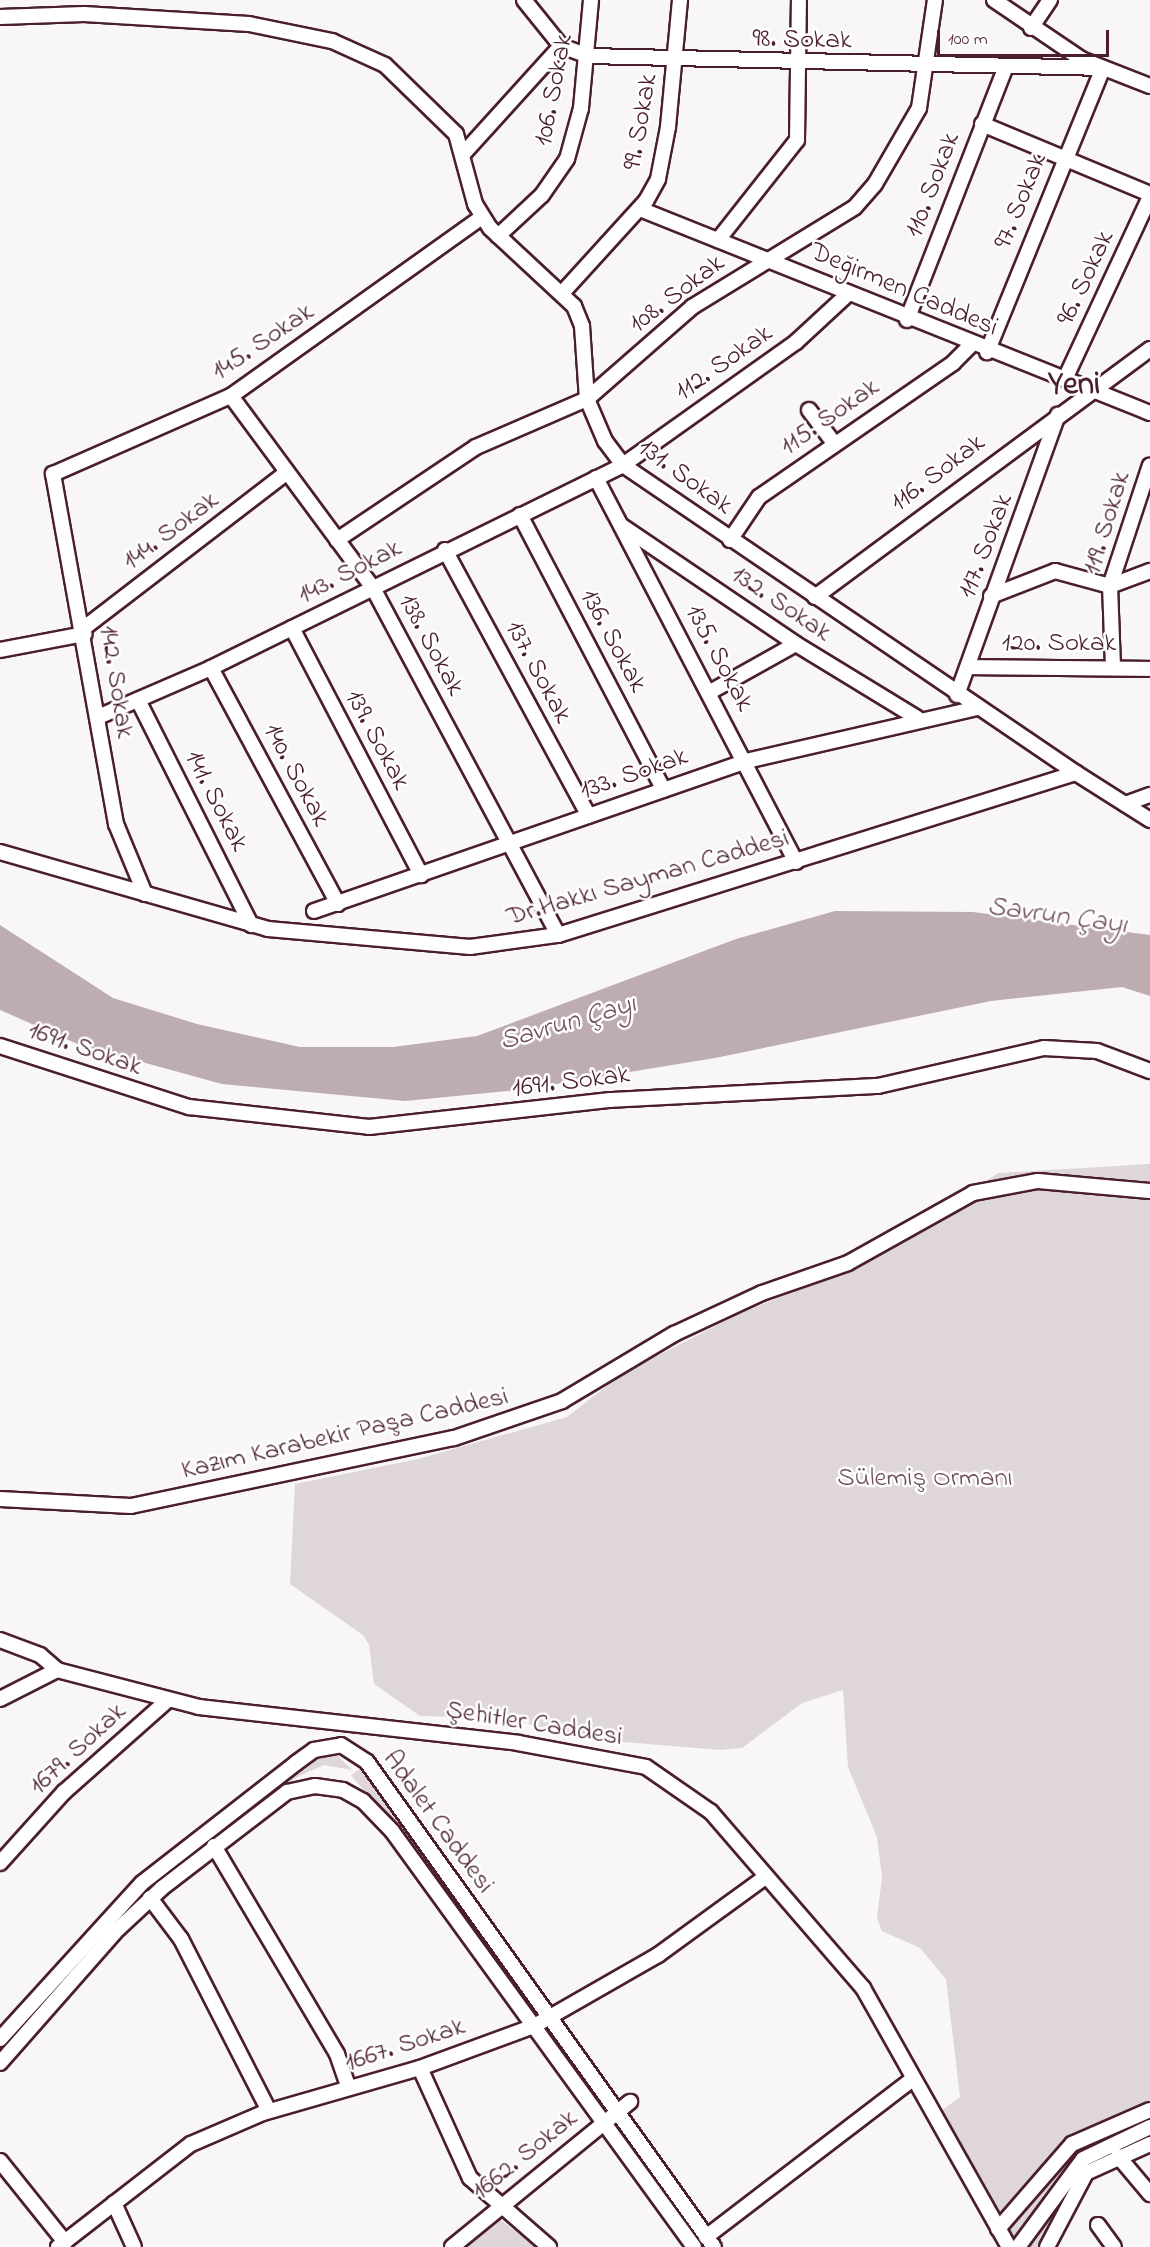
<!DOCTYPE html>
<html>
<head>
<meta charset="utf-8">
<style>
  body { margin:0 }
  #map { position:relative; width:1150px; height:2247px; overflow:hidden; background:#f8f6f7; font-family:"Indie Flower",sans-serif }
  div>[style] { position:absolute }
  .green>* { inset:0; background:#ded6d9 }
  .water>* { inset:0; background:#bdadb0 }
  .roads { filter:drop-shadow(2px 0 #4a1f2b) drop-shadow(-2px 0 #4a1f2b) drop-shadow(0 2px #4a1f2b) drop-shadow(0 -2px #4a1f2b) }
  .minor>* { height:14px; margin:-7px; padding:0 7px; transform-origin:7px; border-radius:7px; background:#fff }
  span { translate:-50% -50%; white-space:nowrap; text-align:center; line-height:1.15; -webkit-text-stroke:5px #fff; paint-order:stroke }
  .street-label { font-size:27px; color:#4a1f2b }
  .park-label { font-size:27px; color:#6f4d56 }
  .water-label { font-size:28px; color:#72515a; font-style:italic }
  .district-label { font-size:33px; color:#4a1f2b; font-weight:700 }
  .scale { position:absolute; left:937px; top:30px; width:172px; height:27px; box-sizing:border-box; border:3px solid #4a1f2b; border-top:0; padding-left:8px; font-size:18px; line-height:21px; white-space:nowrap; color:#4a1f2b; -webkit-text-stroke:4px #fff; paint-order:stroke }
</style>
</head>
<body>
<div id="map">
  <div class="green">
    <div style="clip-path:polygon(1150px 1164px,1150px 2137px,1092px 2160px,1063px 2198px,1039px 2247px,1019px 2247px,941px 2111px,960px 2097px,946px 1979px,920px 1948px,882px 1931px,877px 1918px,882px 1877px,877px 1837px,848px 1767px,843px 1690px,802px 1703px,742px 1748px,720px 1750px,576px 1738px,510px 1718px,420px 1716px,374px 1684px,369px 1645px,363px 1635px,290px 1584px,295px 1484px,418px 1459px,567px 1417px,622px 1374px,741px 1313px,866px 1262px,998px 1173px)"></div>
    <div style="clip-path:polygon(325px 1754px,338px 1756px,352px 1770px,324px 1765px,297px 1777px,161px 1880px,0 2053px,45px 1996px,150px 1886px)"></div>
    <div style="clip-path:polygon(360px 1769px,524px 1994px,521px 1997px,414px 1850px,351px 1775px)"></div>
    <div style="clip-path:polygon(549px 2030px,686px 2221px,684px 2223px,547px 2031px)"></div>
    <div style="clip-path:polygon(498px 2218px,537px 2247px,464px 2247px)"></div>
  </div>
  <div class="water">
    <div style="clip-path:polygon(835px 911px,973px 912px,1150px 935px,1150px 996px,1122px 987px,991px 1001px,715px 1058px,519px 1090px,405px 1101px,222px 1084px,80px 1045px,0 1010px,0 925px,113px 998px,197px 1024px,300px 1047px,393px 1047px,477px 1036px,736px 939px)"></div>
  </div>
  <div class="roads">
    <div class="minor">
      <div style="left:524px;top:0;width:59px;rotate:51.2deg"></div>
      <div style="left:561px;top:46px;width:29px;rotate:20deg"></div>
      <div style="left:588px;top:56px;width:515px;rotate:1.33deg"></div>
      <div style="left:1103px;top:68px;width:307px;rotate:112.2deg"></div>
      <div style="left:994px;top:0;width:105px;rotate:34.1deg"></div>
      <div style="left:1081px;top:59px;width:74px;rotate:21.4deg"></div>
      <div style="left:0;top:17px;width:84px;rotate:-2deg"></div>
      <div style="left:84px;top:14px;width:165px;rotate:3.5deg"></div>
      <div style="left:249px;top:24px;width:85px;rotate:11.6deg"></div>
      <div style="left:332px;top:41px;width:58px;rotate:24.4deg"></div>
      <div style="left:385px;top:65px;width:99px;rotate:44.2deg"></div>
      <div style="left:456px;top:134px;width:73px;rotate:74.8deg"></div>
      <div style="left:475px;top:204px;width:28px;rotate:58deg"></div>
      <div style="left:490px;top:228px;width:115px;rotate:42.9deg"></div>
      <div style="left:574px;top:306px;width:22px;rotate:68deg"></div>
      <div style="left:582px;top:326px;width:73px;rotate:86.1deg"></div>
      <div style="left:587px;top:399px;width:46px;rotate:66.8deg"></div>
      <div style="left:605px;top:441px;width:30px;rotate:53deg"></div>
      <div style="left:623px;top:465px;width:548px;rotate:34.21deg"></div>
      <div style="left:1031px;top:28px;width:34px;rotate:-56deg"></div>
      <div style="left:982px;top:124px;width:182px;rotate:22.6deg"></div>
      <div style="left:464px;top:153px;width:144px;rotate:-47.8deg"></div>
      <div style="left:640px;top:209px;width:549px;rotate:21.8deg"></div>
      <div style="left:498px;top:236px;width:60px;rotate:-43deg"></div>
      <div style="left:542px;top:195px;width:44px;rotate:-55.2deg"></div>
      <div style="left:567px;top:159px;width:53px;rotate:-74.6deg"></div>
      <div style="left:581px;top:108px;width:108px;rotate:-84.7deg"></div>
      <div style="left:718px;top:240px;width:127px;rotate:-51.7deg"></div>
      <div style="left:797px;top:140px;width:140px;rotate:-89.2deg"></div>
      <div style="left:564px;top:291px;width:122px;rotate:-47.7deg"></div>
      <div style="left:646px;top:201px;width:25px;rotate:-61deg"></div>
      <div style="left:658px;top:179px;width:53px;rotate:-79.1deg"></div>
      <div style="left:668px;top:127px;width:128px;rotate:-84.6deg"></div>
      <div style="left:907px;top:320px;width:270px;rotate:-68.7deg"></div>
      <div style="left:1065px;top:379px;width:201px;rotate:-65deg"></div>
      <div style="left:231px;top:396px;width:239px;rotate:53.5deg"></div>
      <div style="left:373px;top:588px;width:393px;rotate:61.9deg"></div>
      <div style="left:809px;top:410px;width:41px;rotate:52.9deg"></div>
      <div style="left:596px;top:478px;width:433px;rotate:62.5deg"></div>
      <div style="left:520px;top:515px;width:310px;rotate:62.4deg"></div>
      <div style="left:622px;top:526px;width:210px;rotate:34.1deg"></div>
      <div style="left:796px;top:644px;width:142px;rotate:31.4deg"></div>
      <div style="left:337px;top:540px;width:167px;rotate:-33.8deg"></div>
      <div style="left:476px;top:447px;width:121px;rotate:-23.4deg"></div>
      <div style="left:587px;top:399px;width:140px;rotate:-41.2deg"></div>
      <div style="left:692px;top:307px;width:191px;rotate:-31.5deg"></div>
      <div style="left:855px;top:207px;width:30px;rotate:-49deg"></div>
      <div style="left:875px;top:184px;width:88px;rotate:-59.9deg"></div>
      <div style="left:919px;top:108px;width:109px;rotate:-81.6deg"></div>
      <div style="left:730px;top:540px;width:52px;rotate:-56deg"></div>
      <div style="left:759px;top:497px;width:236px;rotate:-34.6deg"></div>
      <div style="left:953px;top:363px;width:25px;rotate:-45deg"></div>
      <div style="left:445px;top:550px;width:302px;rotate:61.6deg"></div>
      <div style="left:991px;top:596px;width:69px;rotate:-21.3deg"></div>
      <div style="left:1055px;top:571px;width:57px;rotate:15.3deg"></div>
      <div style="left:1110px;top:586px;width:43px;rotate:-20.6deg"></div>
      <div style="left:815px;top:597px;width:417px;rotate:-36.5deg"></div>
      <div style="left:84px;top:628px;width:256px;rotate:-37.5deg"></div>
      <div style="left:292px;top:628px;width:279px;rotate:62.4deg"></div>
      <div style="left:0;top:650px;width:86px;rotate:-10.7deg"></div>
      <div style="left:968px;top:667px;width:182px;rotate:0.6deg"></div>
      <div style="left:1113px;top:667px;width:81px;rotate:-92.1deg"></div>
      <div style="left:1110px;top:586px;width:127px;rotate:-71.7deg"></div>
      <div style="left:211px;top:668px;width:268px;rotate:61.7deg"></div>
      <div style="left:710px;top:692px;width:98px;rotate:-29.2deg"></div>
      <div style="left:957px;top:695px;width:298px;rotate:-70.2deg"></div>
      <div style="left:138px;top:700px;width:252px;rotate:63.3deg"></div>
      <div style="left:98px;top:717px;width:123px;rotate:-23.4deg"></div>
      <div style="left:211px;top:668px;width:459px;rotate:-26.2deg"></div>
      <div style="left:623px;top:465px;width:212px;rotate:-35.4deg"></div>
      <div style="left:796px;top:342px;width:69px;rotate:-42.7deg"></div>
      <div style="left:1125px;top:804px;width:27px;rotate:-20deg"></div>
      <div style="left:0;top:852px;width:279px;rotate:16deg"></div>
      <div style="left:268px;top:929px;width:203px;rotate:5.1deg"></div>
      <div style="left:470px;top:947px;width:89px;rotate:-7.8deg"></div>
      <div style="left:558px;top:935px;width:543px;rotate:-17.37deg"></div>
      <div style="left:1076px;top:773px;width:88px;rotate:32.4deg"></div>
      <div style="left:145px;top:894px;width:76px;rotate:-112.5deg"></div>
      <div style="left:116px;top:824px;width:356px;rotate:-100.2deg"></div>
      <div style="left:53px;top:474px;width:194px;rotate:-23.7deg"></div>
      <div style="left:231px;top:396px;width:308px;rotate:-35.5deg"></div>
      <div style="left:314px;top:911px;width:457px;rotate:-19.1deg"></div>
      <div style="left:746px;top:761px;width:237px;rotate:-12.9deg"></div>
      <div style="left:0;top:1046px;width:199px;rotate:17.9deg"></div>
      <div style="left:189px;top:1107px;width:181px;rotate:6.3deg"></div>
      <div style="left:369px;top:1127px;width:243px;rotate:-6.4deg"></div>
      <div style="left:610px;top:1100px;width:268px;rotate:-3deg"></div>
      <div style="left:878px;top:1086px;width:170px;rotate:-12.9deg"></div>
      <div style="left:1044px;top:1048px;width:53px;rotate:3.2deg"></div>
      <div style="left:1097px;top:1051px;width:57px;rotate:20.7deg"></div>
      <div style="left:0;top:1499px;width:131px;rotate:3.1deg"></div>
      <div style="left:131px;top:1506px;width:330px;rotate:-11.9deg"></div>
      <div style="left:454px;top:1438px;width:114px;rotate:-18.9deg"></div>
      <div style="left:562px;top:1401px;width:131px;rotate:-30.9deg"></div>
      <div style="left:674px;top:1334px;width:97px;rotate:-25deg"></div>
      <div style="left:762px;top:1293px;width:91px;rotate:-19.2deg"></div>
      <div style="left:848px;top:1263px;width:143px;rotate:-29.2deg"></div>
      <div style="left:973px;top:1193px;width:66px;rotate:-10.5deg"></div>
      <div style="left:1038px;top:1181px;width:112px;rotate:5.1deg"></div>
      <div style="left:0;top:1640px;width:43px;rotate:20.6deg"></div>
      <div style="left:40px;top:1655px;width:23px;rotate:41deg"></div>
      <div style="left:0;top:1699px;width:64px;rotate:-27deg"></div>
      <div style="left:57px;top:1670px;width:147px;rotate:14.6deg"></div>
      <div style="left:199px;top:1707px;width:321px;rotate:6.4deg"></div>
      <div style="left:518px;top:1743px;width:130px;rotate:10.6deg"></div>
      <div style="left:646px;top:1767px;width:79px;rotate:34.7deg"></div>
      <div style="left:711px;top:1812px;width:233px;rotate:49.2deg"></div>
      <div style="left:863px;top:1988px;width:297px;rotate:60.6deg"></div>
      <div style="left:214px;top:1846px;width:242px;rotate:59.4deg"></div>
      <div style="left:337px;top:2054px;width:36px;rotate:71deg"></div>
      <div style="left:0;top:1863px;width:96px;rotate:-48deg"></div>
      <div style="left:64px;top:1792px;width:137px;rotate:-41.5deg"></div>
      <div style="left:150px;top:1898px;width:51px;rotate:52.9deg"></div>
      <div style="left:181px;top:1939px;width:193px;rotate:62.9deg"></div>
      <div style="left:0;top:2039px;width:211px;rotate:-47.7deg"></div>
      <div style="left:142px;top:1883px;width:195px;rotate:-37.9deg"></div>
      <div style="left:296px;top:1763px;width:22px;rotate:-36deg"></div>
      <div style="left:314px;top:1750px;width:27px;rotate:-10deg"></div>
      <div style="left:341px;top:1745px;width:31px;rotate:33deg"></div>
      <div style="left:367px;top:1762px;width:596px;rotate:54.42deg"></div>
      <div style="left:0;top:2063px;width:174px;rotate:-48.7deg"></div>
      <div style="left:115px;top:1932px;width:64px;rotate:-43.1deg"></div>
      <div style="left:162px;top:1888px;width:158px;rotate:-37.5deg"></div>
      <div style="left:287px;top:1792px;width:29px;rotate:-12deg"></div>
      <div style="left:315px;top:1786px;width:28px;rotate:8deg"></div>
      <div style="left:343px;top:1790px;width:23px;rotate:29deg"></div>
      <div style="left:363px;top:1801px;width:42px;rotate:46deg"></div>
      <div style="left:392px;top:1831px;width:514px;rotate:54.02deg"></div>
      <div style="left:420px;top:2068px;width:121px;rotate:65.6deg"></div>
      <div style="left:470px;top:2178px;width:105px;rotate:41.1deg"></div>
      <div style="left:1118px;top:2156px;width:50px;rotate:49.9deg"></div>
      <div style="left:0;top:2161px;width:104px;rotate:51.3deg"></div>
      <div style="left:114px;top:2203px;width:48px;rotate:65.6deg"></div>
      <div style="left:1098px;top:2225px;width:27px;rotate:54deg"></div>
      <div style="left:998px;top:2229px;width:113px;rotate:-49deg"></div>
      <div style="left:1072px;top:2144px;width:85px;rotate:-23.6deg"></div>
      <div style="left:706px;top:2237px;width:260px;rotate:-37.4deg"></div>
      <div style="left:58px;top:2247px;width:168px;rotate:-37.8deg"></div>
      <div style="left:191px;top:2144px;width:78px;rotate:-23.3deg"></div>
      <div style="left:263px;top:2113px;width:163px;rotate:-16deg"></div>
      <div style="left:420px;top:2068px;width:121px;rotate:-20.2deg"></div>
      <div style="left:534px;top:2026px;width:143px;rotate:-29.8deg"></div>
      <div style="left:658px;top:1955px;width:131px;rotate:-36deg"></div>
      <div style="left:452px;top:2247px;width:230px;rotate:-39.2deg"></div>
      <div style="left:1018px;top:2247px;width:109px;rotate:-53.5deg"></div>
      <div style="left:1083px;top:2159px;width:74px;rotate:-25.5deg"></div>
      <div style="left:1047px;top:2247px;width:84px;rotate:-62.2deg"></div>
      <div style="left:1086px;top:2173px;width:70px;rotate:-24.4deg"></div>
    </div>
  </div>
  <div class="street-label">
    <span style="left:802px;top:40px;rotate:1deg">98. Sokak</span>
    <span style="left:554px;top:90px;rotate:-79deg">106. Sokak</span>
    <span style="left:641px;top:122px;rotate:-80deg">99. Sokak</span>
    <span style="left:933px;top:185px;rotate:-69deg">110. Sokak</span>
    <span style="left:1021px;top:201px;rotate:-68deg">97. Sokak</span>
    <span style="left:1086px;top:278px;rotate:-65deg">96. Sokak</span>
    <span style="left:904px;top:290px;rotate:23deg">Değirmen Caddesi</span>
    <span style="left:677px;top:294px;rotate:-37deg">108. Sokak</span>
    <span style="left:263px;top:342px;rotate:-34deg">145. Sokak</span>
    <span style="left:724px;top:363px;rotate:-35deg">112. Sokak</span>
    <span style="left:830px;top:417px;rotate:-35deg">115. Sokak</span>
    <span style="left:938px;top:473px;rotate:-37deg">116. Sokak</span>
    <span style="left:685px;top:477px;rotate:36deg">131. Sokak</span>
    <span style="left:1107px;top:523px;rotate:-73deg">119. Sokak</span>
    <span style="left:171px;top:531px;rotate:-37deg">144. Sokak</span>
    <span style="left:986px;top:546px;rotate:-69deg">117. Sokak</span>
    <span style="left:350px;top:572px;rotate:-27deg">143. Sokak</span>
    <span style="left:781px;top:604px;rotate:34deg">132. Sokak</span>
    <span style="left:613px;top:641px;rotate:62deg">136. Sokak</span>
    <span style="left:1059px;top:644px">120. Sokak</span>
    <span style="left:431px;top:645px;rotate:62deg">138. Sokak</span>
    <span style="left:719px;top:658px;rotate:62deg">135. Sokak</span>
    <span style="left:538px;top:672px;rotate:62deg">137. Sokak</span>
    <span style="left:116px;top:682px;rotate:81deg">142. Sokak</span>
    <span style="left:377px;top:740px;rotate:62deg">139. Sokak</span>
    <span style="left:634px;top:774px;rotate:-19deg">133. Sokak</span>
    <span style="left:296px;top:775px;rotate:62deg">140. Sokak</span>
    <span style="left:216px;top:801px;rotate:63deg">141. Sokak</span>
    <span style="left:648px;top:878px;rotate:-16deg">Dr.Hakkı Sayman Caddesi</span>
    <span style="left:85px;top:1049px;rotate:19deg">1691. Sokak</span>
    <span style="left:571px;top:1082px;rotate:-7deg">1691. Sokak</span>
    <span style="left:345px;top:1434px;rotate:-13deg">Kazım Karabekir Paşa Caddesi</span>
    <span style="left:534px;top:1724px;rotate:9deg">Şehitler Caddesi</span>
    <span style="left:78px;top:1749px;rotate:-43deg">1679. Sokak</span>
    <span style="left:438px;top:1822px;rotate:54deg">Adalet Caddesi</span>
    <span style="left:405px;top:2045px;rotate:-18deg">1667. Sokak</span>
    <span style="left:525px;top:2155px;rotate:-39deg">1662. Sokak</span>
  </div>
  <div class="park-label">
    <span style="left:925px;top:1479px">Sülemiş Ormanı</span>
  </div>
  <div class="water-label">
    <span style="left:1057px;top:917px;rotate:8deg">Savrun Çayı</span>
    <span style="left:568px;top:1024px;rotate:-16deg">Savrun Çayı</span>
  </div>
  <div class="district-label">
    <span style="left:1074px;top:386px">Yeni</span>
  </div>
  <div class="scale">100 m</div>
</div>
</body>
</html>
